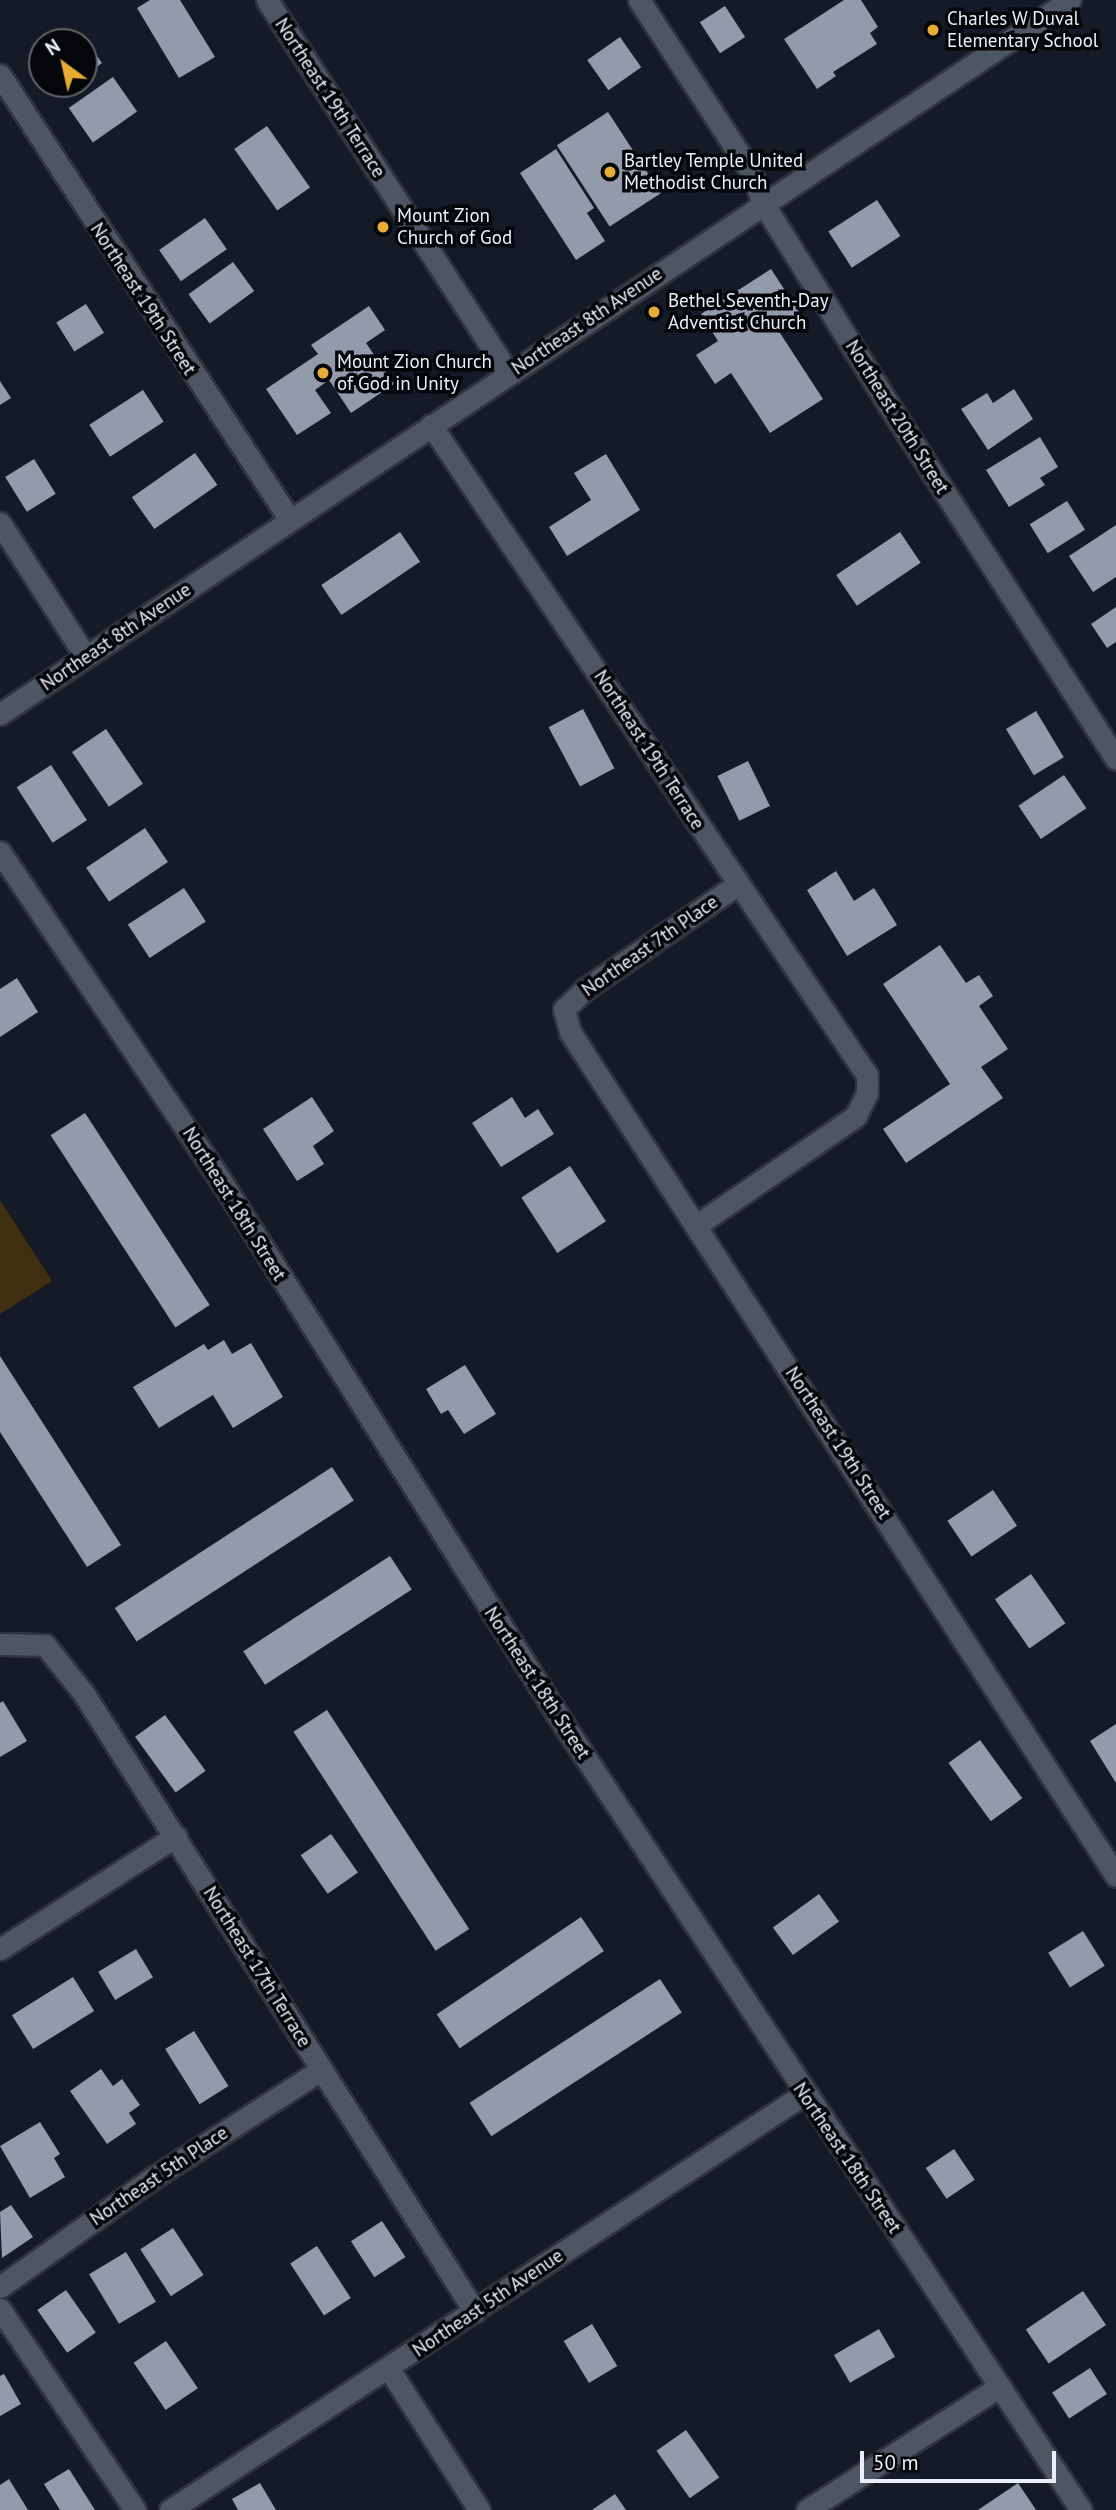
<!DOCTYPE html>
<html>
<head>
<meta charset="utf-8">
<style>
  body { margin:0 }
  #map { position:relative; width:1116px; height:2510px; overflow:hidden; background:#151b26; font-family:"PT Sans",sans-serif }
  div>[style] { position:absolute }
  .green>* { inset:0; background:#403010 }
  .building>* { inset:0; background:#939baa; transform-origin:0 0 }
  .roads { filter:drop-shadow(2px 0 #31343d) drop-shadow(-2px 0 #31343d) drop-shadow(0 2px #31343d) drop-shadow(0 -2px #31343d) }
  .minor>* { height:21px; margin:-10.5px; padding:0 10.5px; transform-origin:10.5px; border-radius:10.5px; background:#4e5663 }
  .tertiary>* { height:21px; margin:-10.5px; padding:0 10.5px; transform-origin:10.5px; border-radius:10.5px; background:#4e5663 }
  .dots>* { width:19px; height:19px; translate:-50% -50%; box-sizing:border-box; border:4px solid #04060a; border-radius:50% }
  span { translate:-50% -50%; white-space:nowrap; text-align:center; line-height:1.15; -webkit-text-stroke:7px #04060a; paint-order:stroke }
  .poi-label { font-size:19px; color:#eaeef6 }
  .left { translate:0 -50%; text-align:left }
  .street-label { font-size:19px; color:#eaeef6 }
  .north { position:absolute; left:28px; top:28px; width:70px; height:70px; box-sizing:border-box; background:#04060a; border:2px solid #606368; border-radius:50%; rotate:327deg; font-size:19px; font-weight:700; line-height:28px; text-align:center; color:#eaeef6 }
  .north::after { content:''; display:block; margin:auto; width:24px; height:32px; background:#e7ac36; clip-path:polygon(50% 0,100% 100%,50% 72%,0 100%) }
  .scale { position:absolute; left:860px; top:2451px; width:196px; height:32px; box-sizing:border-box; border:4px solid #eaeef6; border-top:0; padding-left:9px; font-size:21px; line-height:24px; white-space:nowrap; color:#eaeef6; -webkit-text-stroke:5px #04060a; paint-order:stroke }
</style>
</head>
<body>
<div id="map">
  <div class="green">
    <div style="clip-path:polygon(0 1200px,52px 1281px,0 1314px)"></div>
  </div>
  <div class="building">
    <div style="clip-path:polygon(150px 0,180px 0,215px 57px,179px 78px,137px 8px)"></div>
    <div style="clip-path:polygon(844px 0,861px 0,878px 27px,870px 33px,877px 44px,833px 72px,836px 76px,817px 89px,784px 39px)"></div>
    <div style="left:725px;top:6px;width:37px;height:30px;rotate:57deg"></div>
    <div style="left:620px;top:37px;width:37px;height:40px;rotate:55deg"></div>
    <div style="clip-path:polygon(92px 49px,102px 63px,84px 76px,84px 55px)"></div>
    <div style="clip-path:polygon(42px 51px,42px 77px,30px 60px)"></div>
    <div style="left:113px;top:77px;width:42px;height:54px;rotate:55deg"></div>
    <div style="clip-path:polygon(47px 84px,73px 84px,55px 96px)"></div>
    <div style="left:608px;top:112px;width:97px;height:61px;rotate:57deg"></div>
    <div style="left:267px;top:126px;width:75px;height:40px;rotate:55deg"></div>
    <div style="clip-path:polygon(556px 149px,594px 208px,587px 213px,605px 241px,576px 260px,520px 173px)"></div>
    <div style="left:877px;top:200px;width:43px;height:58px;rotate:57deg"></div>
    <div style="left:205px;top:218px;width:38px;height:56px;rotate:55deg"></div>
    <div style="left:233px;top:262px;width:36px;height:55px;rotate:54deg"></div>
    <div style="clip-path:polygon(771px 269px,803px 318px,780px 333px,823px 399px,770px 433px,731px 373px,715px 384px,696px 355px,718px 341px,701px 314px)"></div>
    <div style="left:86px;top:304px;width:34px;height:35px;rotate:58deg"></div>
    <div style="clip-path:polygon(369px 306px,385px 330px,366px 343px,394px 384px,351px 413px,329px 380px,315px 390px,331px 413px,297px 435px,266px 389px,318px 354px,311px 345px)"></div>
    <div style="clip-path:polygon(0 381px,11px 398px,0 405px)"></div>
    <div style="clip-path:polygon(1014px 389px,1033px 419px,988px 450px,961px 409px,987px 393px,993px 403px)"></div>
    <div style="left:143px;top:390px;width:38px;height:64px;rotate:57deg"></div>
    <div style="clip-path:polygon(1040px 437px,1058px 467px,1040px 478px,1045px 485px,1009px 507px,986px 470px)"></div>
    <div style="left:195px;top:453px;width:39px;height:77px;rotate:55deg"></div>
    <div style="clip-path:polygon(606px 454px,640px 510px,567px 556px,549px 527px,591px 500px,574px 473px)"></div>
    <div style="left:34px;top:459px;width:41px;height:34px;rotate:58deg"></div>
    <div style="left:1067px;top:501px;width:34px;height:44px;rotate:58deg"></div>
    <div style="clip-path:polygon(1116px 525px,1116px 577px,1093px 592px,1069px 556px)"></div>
    <div style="left:400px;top:532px;width:36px;height:95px;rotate:56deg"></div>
    <div style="left:900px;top:532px;width:37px;height:77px;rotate:56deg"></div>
    <div style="clip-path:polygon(1116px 607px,1116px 642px,1107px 648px,1091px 624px)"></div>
    <div style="left:583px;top:709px;width:67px;height:39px;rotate:62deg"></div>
    <div style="left:1036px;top:711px;width:54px;height:35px;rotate:59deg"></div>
    <div style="left:106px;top:729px;width:66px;height:41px;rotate:56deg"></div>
    <div style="left:748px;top:761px;width:50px;height:34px;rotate:64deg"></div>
    <div style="left:51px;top:765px;width:66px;height:41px;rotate:57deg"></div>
    <div style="left:1064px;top:775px;width:40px;height:55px;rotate:56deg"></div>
    <div style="left:145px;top:828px;width:41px;height:71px;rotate:56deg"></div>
    <div style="clip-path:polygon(836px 871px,854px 901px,874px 888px,897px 925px,847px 956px,807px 890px)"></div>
    <div style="left:184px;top:888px;width:40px;height:67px;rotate:57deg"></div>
    <div style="clip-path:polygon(940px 945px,966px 983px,979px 975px,993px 996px,979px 1006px,1008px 1049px,981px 1067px,1003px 1098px,906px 1163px,883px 1129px,950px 1084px,883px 984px)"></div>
    <div style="clip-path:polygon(17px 978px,38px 1012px,0 1037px,0 989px)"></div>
    <div style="clip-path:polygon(312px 1097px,334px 1131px,313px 1146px,324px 1164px,297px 1181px,263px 1129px)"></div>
    <div style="clip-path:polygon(512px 1097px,525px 1118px,538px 1109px,554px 1134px,501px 1167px,472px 1123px)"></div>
    <div style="left:85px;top:1113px;width:229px;height:41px;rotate:57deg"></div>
    <div style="left:570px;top:1166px;width:66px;height:58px;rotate:57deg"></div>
    <div style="clip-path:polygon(224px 1340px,232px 1354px,251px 1343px,283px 1397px,233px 1428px,213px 1395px,159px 1428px,133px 1387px,204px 1344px,208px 1350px)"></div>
    <div style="clip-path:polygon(0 1356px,121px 1545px,87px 1567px,0 1432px)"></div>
    <div style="clip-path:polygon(465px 1365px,496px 1414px,464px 1434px,448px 1410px,441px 1414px,426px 1389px)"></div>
    <div style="left:332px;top:1467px;width:40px;height:259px;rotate:57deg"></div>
    <div style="left:993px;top:1490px;width:43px;height:55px;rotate:56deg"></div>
    <div style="left:390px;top:1556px;width:40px;height:175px;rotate:57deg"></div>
    <div style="left:1031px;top:1574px;width:60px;height:44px;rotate:55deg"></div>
    <div style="clip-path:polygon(3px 1701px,27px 1741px,0 1757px,0 1703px)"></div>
    <div style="left:327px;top:1710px;width:261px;height:40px;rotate:57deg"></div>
    <div style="left:165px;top:1715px;width:69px;height:37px;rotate:54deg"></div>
    <div style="clip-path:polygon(1116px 1724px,1116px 1783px,1090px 1741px)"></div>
    <div style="left:980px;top:1740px;width:72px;height:39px;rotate:54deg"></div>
    <div style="left:331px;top:1834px;width:47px;height:37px;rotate:55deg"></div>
    <div style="left:819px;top:1894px;width:34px;height:57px;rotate:54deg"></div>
    <div style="left:581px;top:1917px;width:41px;height:174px;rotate:56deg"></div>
    <div style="left:1083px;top:1931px;width:41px;height:41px;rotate:58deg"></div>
    <div style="left:136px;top:1949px;width:33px;height:44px;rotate:59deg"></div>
    <div style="left:73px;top:1977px;width:40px;height:72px;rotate:58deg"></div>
    <div style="left:660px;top:1979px;width:40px;height:227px;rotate:57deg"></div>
    <div style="left:194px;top:2031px;width:65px;height:34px;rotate:58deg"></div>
    <div style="clip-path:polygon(101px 2069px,113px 2086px,122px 2079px,140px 2105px,129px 2113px,136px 2124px,107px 2144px,70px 2091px)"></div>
    <div style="clip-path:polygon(40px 2122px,60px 2154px,54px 2158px,65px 2177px,30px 2198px,0 2146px)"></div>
    <div style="left:954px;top:2149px;width:37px;height:34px;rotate:56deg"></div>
    <div style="clip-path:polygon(11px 2205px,33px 2237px,2px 2258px,0 2212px)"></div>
    <div style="left:382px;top:2221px;width:43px;height:37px;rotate:57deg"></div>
    <div style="left:173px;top:2228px;width:56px;height:39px;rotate:57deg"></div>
    <div style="left:317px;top:2246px;width:62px;height:32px;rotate:57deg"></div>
    <div style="left:126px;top:2252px;width:58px;height:43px;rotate:59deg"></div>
    <div style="left:66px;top:2290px;width:52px;height:35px;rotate:55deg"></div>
    <div style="left:1083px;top:2291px;width:41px;height:69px;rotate:56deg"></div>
    <div style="left:592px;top:2324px;width:49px;height:33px;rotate:59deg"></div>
    <div style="left:879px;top:2329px;width:32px;height:52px;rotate:60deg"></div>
    <div style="left:166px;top:2341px;width:57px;height:39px;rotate:56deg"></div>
    <div style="left:1090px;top:2368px;width:31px;height:45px;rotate:57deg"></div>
    <div style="clip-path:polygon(4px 2374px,21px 2404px,0 2416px,0 2376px)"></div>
    <div style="left:686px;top:2430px;width:58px;height:36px;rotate:55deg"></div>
    <div style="clip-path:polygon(69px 2469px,95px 2510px,60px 2510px,44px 2484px)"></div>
    <div style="clip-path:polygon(9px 2479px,28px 2510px,0 2510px,0 2485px)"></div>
    <div style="clip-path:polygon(260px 2483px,276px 2510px,238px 2510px,232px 2499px)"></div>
    <div style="clip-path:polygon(1018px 2483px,1036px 2510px,978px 2510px)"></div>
    <div style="clip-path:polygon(615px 2494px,626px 2510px,592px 2510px)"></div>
  </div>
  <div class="roads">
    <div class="minor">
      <div style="left:639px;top:0;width:205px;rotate:56.9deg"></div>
      <div style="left:751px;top:172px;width:33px;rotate:69deg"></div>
      <div style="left:763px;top:203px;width:240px;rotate:58.1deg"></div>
      <div style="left:890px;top:407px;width:418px;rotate:57.3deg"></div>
      <div style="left:0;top:75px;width:531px;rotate:56.91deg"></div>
      <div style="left:431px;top:425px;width:783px;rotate:56.15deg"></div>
      <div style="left:867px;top:1075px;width:18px;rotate:90deg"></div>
      <div style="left:867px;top:1093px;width:25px;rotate:116deg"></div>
      <div style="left:856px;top:1116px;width:193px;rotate:145.6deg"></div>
      <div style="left:0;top:523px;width:159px;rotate:57.3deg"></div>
      <div style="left:0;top:852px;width:396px;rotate:56.1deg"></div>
      <div style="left:221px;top:1181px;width:636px;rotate:57.78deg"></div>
      <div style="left:560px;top:1719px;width:947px;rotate:56.63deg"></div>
      <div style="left:738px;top:884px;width:187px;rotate:145.5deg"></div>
      <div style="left:584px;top:990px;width:28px;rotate:136deg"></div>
      <div style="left:564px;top:1009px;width:24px;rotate:75deg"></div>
      <div style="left:570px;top:1032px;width:1005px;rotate:57.1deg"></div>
      <div style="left:0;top:1644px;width:45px;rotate:1.3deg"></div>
      <div style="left:45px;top:1645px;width:63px;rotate:51.5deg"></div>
      <div style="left:84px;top:1694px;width:731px;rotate:57.68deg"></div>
      <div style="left:0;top:1949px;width:209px;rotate:-32.7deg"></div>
      <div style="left:0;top:2287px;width:184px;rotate:-35.5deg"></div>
      <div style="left:150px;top:2180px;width:203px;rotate:-32.8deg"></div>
      <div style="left:0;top:2309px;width:242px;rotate:56.1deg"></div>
      <div style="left:389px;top:2369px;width:167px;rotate:57.4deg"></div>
      <div style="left:170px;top:2510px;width:758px;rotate:-33.27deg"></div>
      <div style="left:807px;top:2510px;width:229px;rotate:-32.7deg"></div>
    </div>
    <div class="tertiary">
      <div style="left:267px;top:0;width:444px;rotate:57.1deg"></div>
      <div style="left:0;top:714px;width:1286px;rotate:-33.71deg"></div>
    </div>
  </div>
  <div class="dots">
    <div style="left:933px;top:30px;background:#e7ac36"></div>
    <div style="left:610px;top:172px;background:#e7ac36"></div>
    <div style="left:383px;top:227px;background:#e7ac36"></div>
    <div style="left:654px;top:312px;background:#e7ac36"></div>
    <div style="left:323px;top:373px;background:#e7ac36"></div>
  </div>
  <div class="poi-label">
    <span class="left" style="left:947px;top:30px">Charles W Duval<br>Elementary School</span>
    <span class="left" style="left:624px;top:172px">Bartley Temple United<br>Methodist Church</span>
    <span class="left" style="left:397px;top:227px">Mount Zion<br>Church of God</span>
    <span class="left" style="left:668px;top:312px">Bethel Seventh-Day<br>Adventist Church</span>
    <span class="left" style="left:337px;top:373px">Mount Zion Church<br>of God in Unity</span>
  </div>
  <div class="street-label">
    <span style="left:330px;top:98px;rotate:57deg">Northeast 19th Terrace</span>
    <span style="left:143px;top:299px;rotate:57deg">Northeast 19th Street</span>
    <span style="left:587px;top:321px;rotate:-34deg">Northeast 8th Avenue</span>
    <span style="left:897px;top:417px;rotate:58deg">Northeast 20th Street</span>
    <span style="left:116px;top:637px;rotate:-34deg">Northeast 8th Avenue</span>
    <span style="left:649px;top:750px;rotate:57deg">Northeast 19th Terrace</span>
    <span style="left:650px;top:946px;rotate:-35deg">Northeast 7th Place</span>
    <span style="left:234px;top:1204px;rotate:58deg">Northeast 18th Street</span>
    <span style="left:838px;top:1443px;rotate:57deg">Northeast 19th Street</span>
    <span style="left:537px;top:1683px;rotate:57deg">Northeast 18th Street</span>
    <span style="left:257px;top:1967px;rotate:58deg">Northeast 17th Terrace</span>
    <span style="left:847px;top:2158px;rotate:56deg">Northeast 18th Street</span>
    <span style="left:159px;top:2176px;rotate:-34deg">Northeast 5th Place</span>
    <span style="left:488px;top:2303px;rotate:-34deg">Northeast 5th Avenue</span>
  </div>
  <div class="north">N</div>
  <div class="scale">50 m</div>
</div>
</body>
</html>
